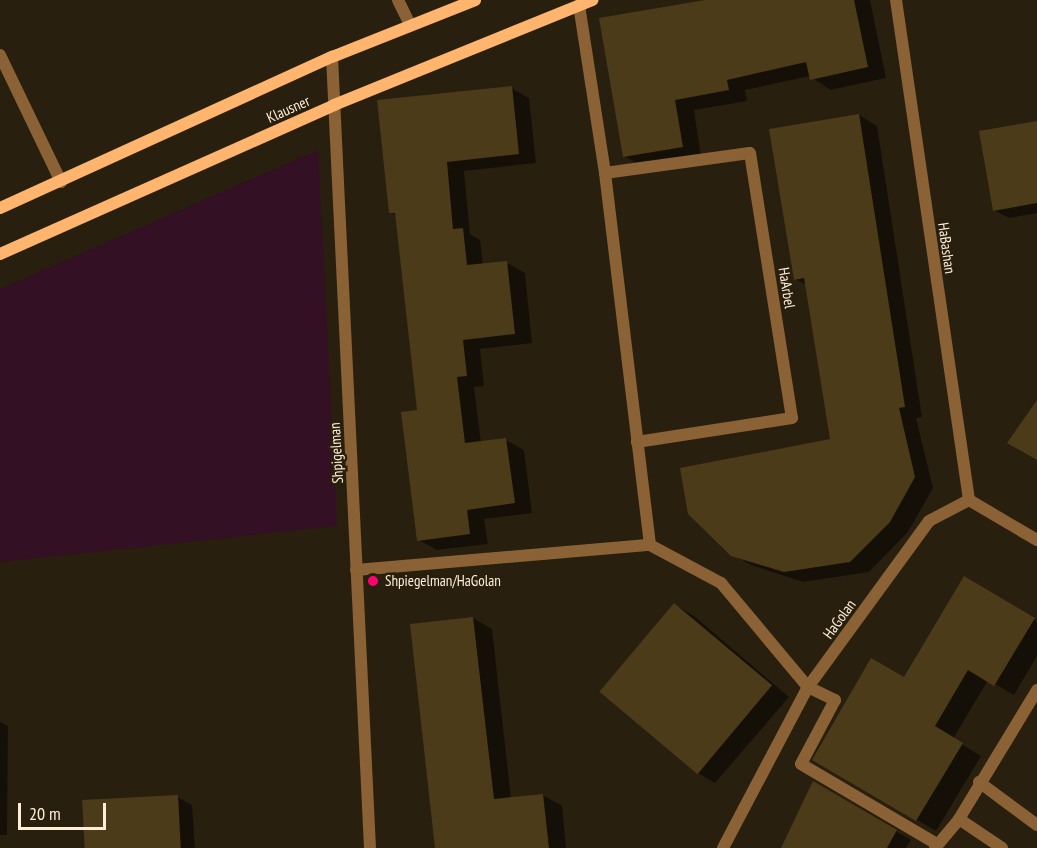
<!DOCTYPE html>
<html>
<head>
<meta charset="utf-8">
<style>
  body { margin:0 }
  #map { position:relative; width:1037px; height:848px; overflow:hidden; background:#291f0e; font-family:"PT Sans Narrow",sans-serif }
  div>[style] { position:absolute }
  .green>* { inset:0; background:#331024 }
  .shadow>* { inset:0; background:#0007 }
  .building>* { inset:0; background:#4b3b19; transform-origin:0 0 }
  .lane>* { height:12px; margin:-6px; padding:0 6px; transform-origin:6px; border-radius:6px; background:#8b6136 }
  .street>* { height:12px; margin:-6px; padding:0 6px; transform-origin:6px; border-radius:6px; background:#8b6136 }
  .secondary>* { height:12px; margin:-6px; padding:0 6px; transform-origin:6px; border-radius:6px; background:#ffb56d }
  .dots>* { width:16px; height:16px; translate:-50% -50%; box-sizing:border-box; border:3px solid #291f0e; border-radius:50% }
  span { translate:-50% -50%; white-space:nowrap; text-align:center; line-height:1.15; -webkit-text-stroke:5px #291f0e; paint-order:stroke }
  .street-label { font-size:15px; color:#ffeed6 }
  .poi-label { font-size:15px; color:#ffeed6 }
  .left { translate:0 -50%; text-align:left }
  .scale { position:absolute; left:18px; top:803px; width:88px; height:27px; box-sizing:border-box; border:3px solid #ffeed6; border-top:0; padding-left:8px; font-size:18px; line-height:21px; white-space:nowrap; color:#ffeed6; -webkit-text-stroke:4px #291f0e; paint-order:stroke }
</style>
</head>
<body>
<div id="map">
  <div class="green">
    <div style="clip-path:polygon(318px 150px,337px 526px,0 562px,0 289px)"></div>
  </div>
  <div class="shadow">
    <div style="clip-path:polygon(714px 0,870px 0,886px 78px,830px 90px,810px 76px,745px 90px,747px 101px,694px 110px,701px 157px,643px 167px,624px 156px)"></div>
    <div style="clip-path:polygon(511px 88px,529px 98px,536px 163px,464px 171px,470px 234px,480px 240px,483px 265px,507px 263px,525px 273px,532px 343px,480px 349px,484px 386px,474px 387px,481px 443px,506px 440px,524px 450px,532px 513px,484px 519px,488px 544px,437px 550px,419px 540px,418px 411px,397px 216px,390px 212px)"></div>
    <div style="clip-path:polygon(859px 115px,877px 126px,922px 417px,916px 418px,933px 488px,908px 532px,869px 572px,803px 582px,751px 565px,732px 554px,832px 440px,807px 285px,795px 279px)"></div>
    <div style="clip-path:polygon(1037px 123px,1037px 213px,1009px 218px,994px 210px)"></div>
    <div style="clip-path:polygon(964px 578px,1037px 621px,1037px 656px,1014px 695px,988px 680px,953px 739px,981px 756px,936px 831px,814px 760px,905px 679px)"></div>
    <div style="clip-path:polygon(675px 605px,694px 616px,789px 697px,715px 783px,696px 772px)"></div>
    <div style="clip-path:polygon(473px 618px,492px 629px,511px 799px,543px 795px,562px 806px,566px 848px,437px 848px)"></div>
    <div style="clip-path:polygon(0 722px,8px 726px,7px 835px,0 835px)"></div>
    <div style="clip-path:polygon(814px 783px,911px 840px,906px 848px,783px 848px)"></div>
    <div style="clip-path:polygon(177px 797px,192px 805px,195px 848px,87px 848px)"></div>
  </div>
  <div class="building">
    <div style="clip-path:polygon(705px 0,854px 0,868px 67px,810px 80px,806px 62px,727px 80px,729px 90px,675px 100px,683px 147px,623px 157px,599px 18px)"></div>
    <div style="clip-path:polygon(512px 86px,519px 154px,447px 162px,453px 229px,463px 228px,467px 265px,507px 261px,515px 334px,463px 340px,467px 376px,457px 377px,465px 443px,506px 438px,515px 503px,467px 510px,470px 534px,417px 541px,401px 412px,417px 410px,395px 213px,389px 213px,377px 100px)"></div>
    <div style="clip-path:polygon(859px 114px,905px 407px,899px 408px,915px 477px,890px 522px,850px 562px,784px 572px,731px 556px,688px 514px,680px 468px,830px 439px,804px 278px,794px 280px,769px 129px)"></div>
    <div style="clip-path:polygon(1037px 121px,1037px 203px,993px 211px,979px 131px)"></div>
    <div style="clip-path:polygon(1037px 400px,1037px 460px,1007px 443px)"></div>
    <div style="clip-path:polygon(964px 576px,1035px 618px,994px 686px,968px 670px,935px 726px,963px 743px,916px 821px,812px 760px,871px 658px,904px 677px)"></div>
    <div style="left:674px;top:603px;width:128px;height:116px;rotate:40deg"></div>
    <div style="clip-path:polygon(473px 617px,494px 799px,543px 794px,549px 848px,435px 848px,410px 624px)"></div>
    <div style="clip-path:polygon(813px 781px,897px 830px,887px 848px,781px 848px)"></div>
    <div style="left:178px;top:795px;width:53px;height:96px;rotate:87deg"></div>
  </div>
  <div class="lane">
    <div style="left:398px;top:0;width:28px;rotate:64deg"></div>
    <div style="left:0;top:55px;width:141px;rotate:64.3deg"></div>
  </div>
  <div class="street">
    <div style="left:896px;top:0;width:505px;rotate:81.69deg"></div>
    <div style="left:579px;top:5px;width:170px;rotate:81.2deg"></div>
    <div style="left:605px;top:173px;width:375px;rotate:83.1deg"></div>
    <div style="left:332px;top:57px;width:792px;rotate:87.25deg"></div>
    <div style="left:605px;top:173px;width:146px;rotate:-7.9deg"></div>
    <div style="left:750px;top:153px;width:268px;rotate:81deg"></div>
    <div style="left:792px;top:418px;width:157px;rotate:171.2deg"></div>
    <div style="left:650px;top:545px;width:81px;rotate:28.2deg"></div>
    <div style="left:721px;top:583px;width:136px;rotate:50.1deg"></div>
    <div style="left:808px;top:687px;width:30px;rotate:26deg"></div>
    <div style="left:835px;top:700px;width:72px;rotate:118deg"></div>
    <div style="left:801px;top:764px;width:158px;rotate:30.5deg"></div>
    <div style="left:356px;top:570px;width:295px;rotate:-4.9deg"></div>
    <div style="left:979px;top:782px;width:72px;rotate:36.6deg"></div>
    <div style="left:959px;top:819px;width:52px;rotate:34deg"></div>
    <div style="left:723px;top:848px;width:182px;rotate:-62.2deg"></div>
    <div style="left:808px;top:687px;width:205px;rotate:-53.9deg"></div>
    <div style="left:929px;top:521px;width:45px;rotate:-27.7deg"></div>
    <div style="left:969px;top:500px;width:79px;rotate:30.5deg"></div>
    <div style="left:935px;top:848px;width:38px;rotate:-50deg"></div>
    <div style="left:959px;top:819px;width:151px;rotate:-58.8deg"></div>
  </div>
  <div class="secondary">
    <div style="left:0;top:208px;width:365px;rotate:-24.5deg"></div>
    <div style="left:332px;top:57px;width:154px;rotate:-21.7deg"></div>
    <div style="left:0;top:254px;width:366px;rotate:-24deg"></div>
    <div style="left:334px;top:105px;width:279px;rotate:-22.1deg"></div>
  </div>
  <div class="dots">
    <div style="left:373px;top:581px;background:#ff026e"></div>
  </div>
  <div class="street-label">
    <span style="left:288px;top:109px;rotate:-24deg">Klausner</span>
    <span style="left:947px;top:248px;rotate:82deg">HaBashan</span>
    <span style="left:787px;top:288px;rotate:81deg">HaArbel</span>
    <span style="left:336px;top:453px;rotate:-93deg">Shpigelman</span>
    <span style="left:839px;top:619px;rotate:-54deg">HaGolan</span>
  </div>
  <div class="poi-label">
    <span class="left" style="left:385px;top:581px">Shpiegelman/HaGolan</span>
  </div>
  <div class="scale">20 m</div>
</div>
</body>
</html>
